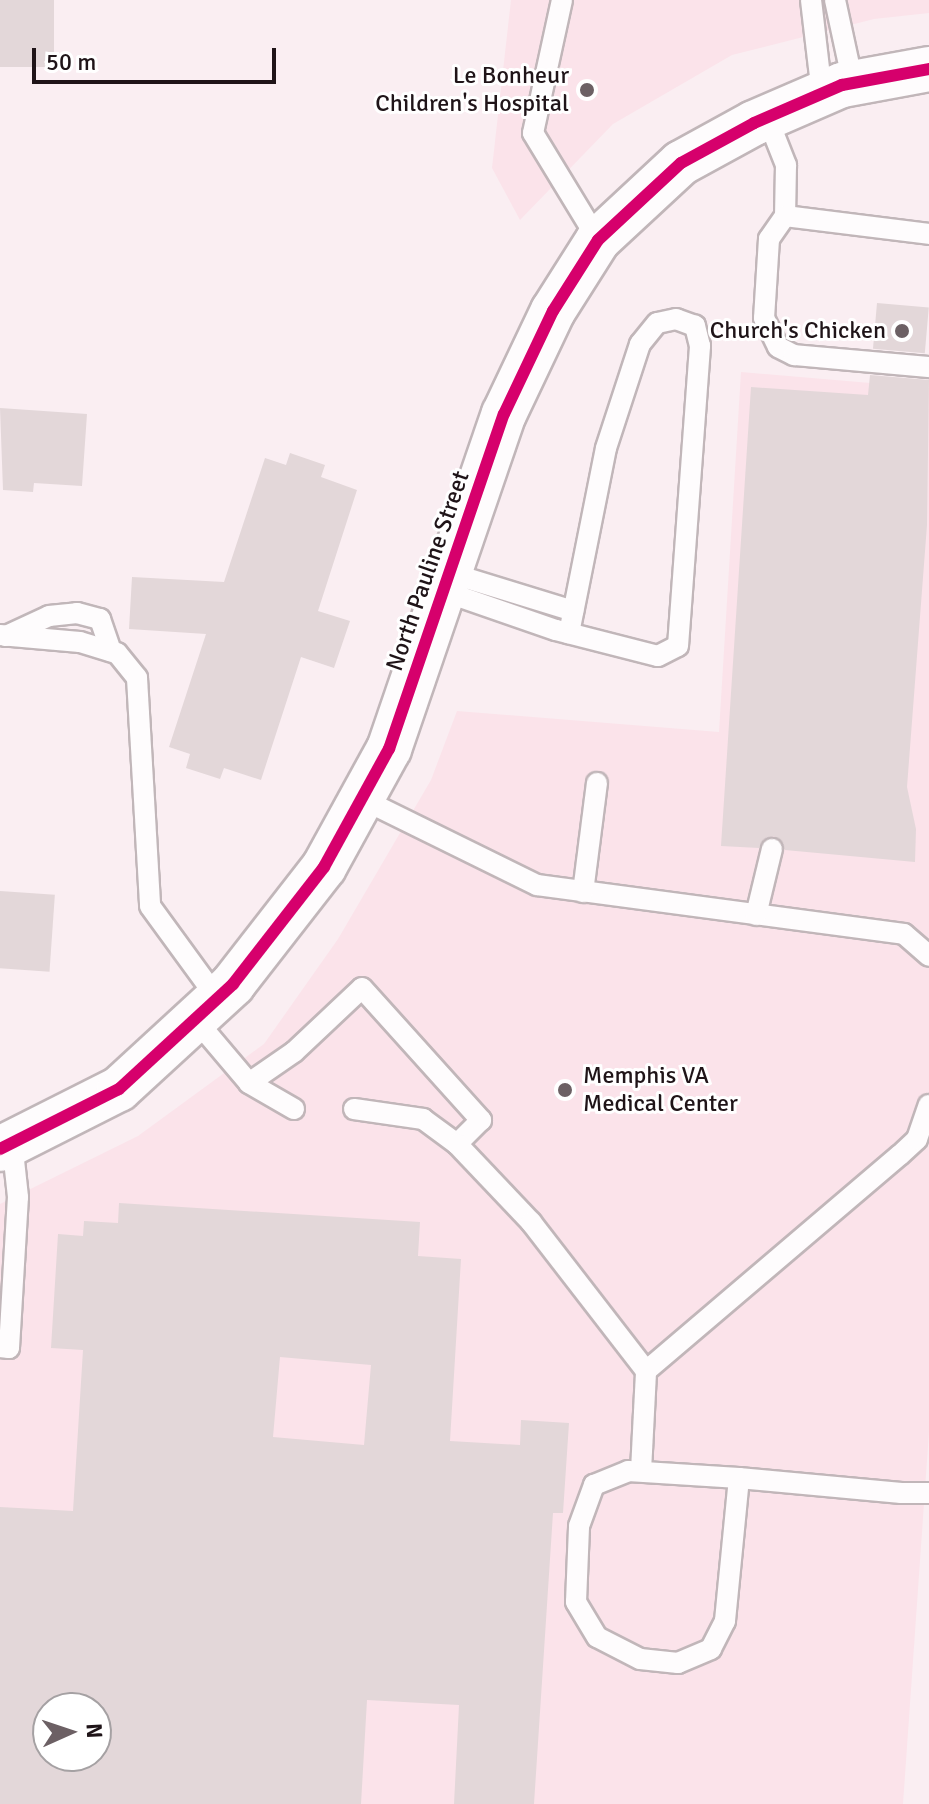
<!DOCTYPE html>
<html>
<head>
<meta charset="utf-8">
<style>
  body { margin:0 }
  #map { position:relative; width:929px; height:1804px; overflow:hidden; background:#faeef2; font-family:Signika,sans-serif }
  div>[style] { position:absolute }
  .built>* { inset:0; background:#fbe3ea }
  .building>* { inset:0; background:#e3d7d9; transform-origin:0 0 }
  .roads { filter:drop-shadow(2px 0 #c1b6b9) drop-shadow(-2px 0 #c1b6b9) drop-shadow(0 2px #c1b6b9) drop-shadow(0 -2px #c1b6b9) }
  .service>* { height:20px; margin:-10px; padding:0 10px; transform-origin:10px; border-radius:10px; background:#fefcfd }
  .secondary>* { height:44px; margin:-22px; padding:0 22px; transform-origin:22px; border-radius:22px; background:#fefcfd }
  .cycleway>* { height:12px; margin:-6px; padding:0 6px; transform-origin:6px; border-radius:6px; background:#d6006c }
  .dots>* { width:22px; height:22px; translate:-50% -50%; box-sizing:border-box; border:4px solid #fff; border-radius:50% }
  span { translate:-50% -50%; white-space:nowrap; text-align:center; line-height:1.15; -webkit-text-stroke:6px #fff; paint-order:stroke }
  .poi-label { font-size:24px; color:#1f1418 }
  .right { translate:-100% -50%; text-align:right }
  .left { translate:0 -50%; text-align:left }
  .street-label { font-size:24px; color:#1f1418 }
  .north { position:absolute; left:32px; top:1692px; width:80px; height:80px; box-sizing:border-box; background:#fff; border:2px solid #a5a1a3; border-radius:50%; rotate:87deg; font-size:22px; font-weight:700; line-height:32px; text-align:center; color:#1f1418 }
  .north::after { content:''; display:block; margin:auto; width:28px; height:36px; background:#6c6064; clip-path:polygon(50% 0,100% 100%,50% 72%,0 100%) }
  .scale { position:absolute; left:32px; top:48px; width:244px; height:36px; box-sizing:border-box; border:4px solid #1f1418; border-top:0; padding-left:10px; font-size:24px; line-height:28px; white-space:nowrap; color:#1f1418; -webkit-text-stroke:6px #fff; paint-order:stroke }
</style>
</head>
<body>
<div id="map">
  <div class="built">
    <div style="clip-path:polygon(511px 0,929px 0,929px 13px,874px 19px,732px 55px,613px 124px,520px 220px,492px 168px)"></div>
    <div style="clip-path:polygon(evenodd,741px 372px,929px 388px,929px 1432px,903px 1804px,0 1804px,0 1204px,138px 1136px,264px 1044px,338px 939px,431px 780px,457px 711px,719px 732px,741px 372px,48px 1708px,96px 1708px,96px 1756px,48px 1756px,48px 1708px)"></div>
  </div>
  <div class="building">
    <div style="left:0;top:0;width:54px;height:67px"></div>
    <div style="left:877px;top:303px;width:52px;height:46px;rotate:5deg"></div>
    <div style="clip-path:polygon(870px 375px,929px 380px,927px 525px,907px 787px,916px 829px,915px 862px,785px 850px,774px 836px,763px 840px,759px 848px,721px 846px,751px 387px,868px 395px)"></div>
    <div style="clip-path:polygon(0 408px,87px 414px,82px 486px,34px 483px,33px 492px,3px 490px)"></div>
    <div style="clip-path:polygon(290px 453px,325px 465px,321px 477px,357px 490px,318px 611px,350px 621px,334px 668px,301px 657px,261px 780px,224px 768px,220px 779px,186px 768px,190px 754px,169px 747px,206px 634px,129px 629px,132px 577px,224px 582px,265px 458px,286px 465px)"></div>
    <div style="left:0;top:891px;width:55px;height:77px;rotate:4deg"></div>
    <div style="clip-path:polygon(evenodd,119px 1203px,420px 1222px,418px 1256px,461px 1259px,450px 1441px,520px 1445px,521px 1420px,569px 1423px,563px 1513px,553px 1513px,534px 1804px,454px 1804px,459px 1705px,367px 1700px,361px 1804px,0 1804px,0 1507px,73px 1511px,83px 1350px,51px 1348px,58px 1234px,83px 1236px,84px 1221px,118px 1223px,119px 1203px,280px 1357px,371px 1365px,364px 1445px,273px 1437px,280px 1357px,119px 1203px,48px 1708px,96px 1708px,96px 1756px,48px 1756px,48px 1708px)"></div>
  </div>
  <div class="roads">
    <div class="service">
      <div style="left:562px;top:0;width:136px;rotate:102.3deg"></div>
      <div style="left:533px;top:133px;width:125px;rotate:58.7deg"></div>
      <div style="left:811px;top:0;width:95px;rotate:83.3deg"></div>
      <div style="left:835px;top:0;width:85px;rotate:77.8deg"></div>
      <div style="left:767px;top:117px;width:52px;rotate:68.4deg"></div>
      <div style="left:786px;top:165px;width:51px;rotate:91.1deg"></div>
      <div style="left:785px;top:216px;width:145px;rotate:7.1deg"></div>
      <div style="left:785px;top:216px;width:28px;rotate:125deg"></div>
      <div style="left:769px;top:239px;width:79px;rotate:93.6deg"></div>
      <div style="left:764px;top:318px;width:32px;rotate:64deg"></div>
      <div style="left:778px;top:347px;width:18px;rotate:27deg"></div>
      <div style="left:794px;top:355px;width:136px;rotate:5.1deg"></div>
      <div style="left:453px;top:574px;width:126px;rotate:17.1deg"></div>
      <div style="left:446px;top:592px;width:116px;rotate:19.1deg"></div>
      <div style="left:556px;top:630px;width:105px;rotate:14.3deg"></div>
      <div style="left:658px;top:656px;width:22px;rotate:-27deg"></div>
      <div style="left:678px;top:646px;width:301px;rotate:-85.8deg"></div>
      <div style="left:700px;top:346px;width:21px;rotate:-104deg"></div>
      <div style="left:695px;top:326px;width:20px;rotate:-160deg"></div>
      <div style="left:676px;top:319px;width:19px;rotate:168deg"></div>
      <div style="left:657px;top:323px;width:27px;rotate:129deg"></div>
      <div style="left:640px;top:344px;width:109px;rotate:108.1deg"></div>
      <div style="left:606px;top:448px;width:189px;rotate:101.3deg"></div>
      <div style="left:0;top:635px;width:80px;rotate:5deg"></div>
      <div style="left:80px;top:642px;width:39px;rotate:17deg"></div>
      <div style="left:117px;top:653px;width:32px;rotate:51deg"></div>
      <div style="left:137px;top:678px;width:228px;rotate:86.7deg"></div>
      <div style="left:150px;top:906px;width:114px;rotate:53.9deg"></div>
      <div style="left:6px;top:636px;width:47px;rotate:-24.9deg"></div>
      <div style="left:49px;top:616px;width:28px;rotate:-6deg"></div>
      <div style="left:77px;top:613px;width:24px;rotate:15deg"></div>
      <div style="left:100px;top:619px;width:34px;rotate:71deg"></div>
      <div style="left:362px;top:799px;width:195px;rotate:26.2deg"></div>
      <div style="left:537px;top:885px;width:370px;rotate:7.6deg"></div>
      <div style="left:904px;top:934px;width:33px;rotate:41deg"></div>
      <div style="left:583px;top:892px;width:110px;rotate:-82.7deg"></div>
      <div style="left:756px;top:915px;width:68px;rotate:-76.4deg"></div>
      <div style="left:195px;top:1019px;width:84px;rotate:49.8deg"></div>
      <div style="left:249px;top:1083px;width:52px;rotate:30deg"></div>
      <div style="left:249px;top:1083px;width:55px;rotate:-34.6deg"></div>
      <div style="left:294px;top:1052px;width:93px;rotate:-43.3deg"></div>
      <div style="left:362px;top:988px;width:178px;rotate:48deg"></div>
      <div style="left:481px;top:1120px;width:34px;rotate:135deg"></div>
      <div style="left:354px;top:1109px;width:70px;rotate:8.2deg"></div>
      <div style="left:423px;top:1119px;width:42px;rotate:36.3deg"></div>
      <div style="left:457px;top:1144px;width:108px;rotate:46.5deg"></div>
      <div style="left:531px;top:1222px;width:188px;rotate:52.3deg"></div>
      <div style="left:0;top:1347px;width:9px;rotate:6deg"></div>
      <div style="left:9px;top:1348px;width:151px;rotate:-86.6deg"></div>
      <div style="left:18px;top:1197px;width:55px;rotate:-96.2deg"></div>
      <div style="left:641px;top:1471px;width:100px;rotate:-87.1deg"></div>
      <div style="left:646px;top:1371px;width:333px;rotate:-40.4deg"></div>
      <div style="left:900px;top:1155px;width:23px;rotate:-43deg"></div>
      <div style="left:917px;top:1139px;width:36px;rotate:-71deg"></div>
      <div style="left:739px;top:1478px;width:144px;rotate:95.6deg"></div>
      <div style="left:725px;top:1621px;width:31px;rotate:117deg"></div>
      <div style="left:711px;top:1649px;width:36px;rotate:157deg"></div>
      <div style="left:678px;top:1663px;width:38px;rotate:-174deg"></div>
      <div style="left:640px;top:1659px;width:48px;rotate:-152.9deg"></div>
      <div style="left:597px;top:1637px;width:41px;rotate:-121deg"></div>
      <div style="left:576px;top:1602px;width:76px;rotate:-87.7deg"></div>
      <div style="left:579px;top:1526px;width:44px;rotate:-69.9deg"></div>
      <div style="left:594px;top:1485px;width:37px;rotate:-22deg"></div>
      <div style="left:628px;top:1471px;width:111px;rotate:3.6deg"></div>
      <div style="left:739px;top:1478px;width:163px;rotate:5.3deg"></div>
      <div style="left:901px;top:1493px;width:28px"></div>
    </div>
    <div class="secondary">
      <div style="left:0;top:1149px;width:133px;rotate:-26.8deg"></div>
      <div style="left:119px;top:1089px;width:155px;rotate:-42.6deg"></div>
      <div style="left:233px;top:984px;width:148px;rotate:-52.1deg"></div>
      <div style="left:324px;top:867px;width:135px;rotate:-61.2deg"></div>
      <div style="left:389px;top:749px;width:354px;rotate:-71.1deg"></div>
      <div style="left:504px;top:414px;width:114px;rotate:-64.6deg"></div>
      <div style="left:553px;top:311px;width:84px;rotate:-57.6deg"></div>
      <div style="left:598px;top:240px;width:113px;rotate:-42.9deg"></div>
      <div style="left:681px;top:163px;width:83px;rotate:-28.7deg"></div>
      <div style="left:754px;top:123px;width:96px;rotate:-23.4deg"></div>
      <div style="left:842px;top:85px;width:88px;rotate:-10.4deg"></div>
    </div>
  </div>
  <div class="cycleway">
    <div style="left:0;top:1149px;width:133px;rotate:-26.8deg"></div>
    <div style="left:119px;top:1089px;width:155px;rotate:-42.6deg"></div>
    <div style="left:233px;top:984px;width:148px;rotate:-52.1deg"></div>
    <div style="left:324px;top:867px;width:135px;rotate:-61.2deg"></div>
    <div style="left:389px;top:749px;width:354px;rotate:-71.1deg"></div>
    <div style="left:504px;top:414px;width:114px;rotate:-64.6deg"></div>
    <div style="left:553px;top:311px;width:84px;rotate:-57.6deg"></div>
    <div style="left:598px;top:240px;width:113px;rotate:-42.9deg"></div>
    <div style="left:681px;top:163px;width:83px;rotate:-28.7deg"></div>
    <div style="left:754px;top:123px;width:96px;rotate:-23.4deg"></div>
    <div style="left:842px;top:85px;width:88px;rotate:-10.4deg"></div>
  </div>
  <div class="dots">
    <div style="left:587px;top:90px;background:#6c6064"></div>
    <div style="left:902px;top:331px;background:#6c6064"></div>
    <div style="left:565px;top:1090px;background:#6c6064"></div>
  </div>
  <div class="poi-label">
    <span class="right" style="left:569px;top:90px">Le Bonheur<br>Children's Hospital</span>
    <span class="right" style="left:886px;top:331px">Church's Chicken</span>
    <span class="left" style="left:583px;top:1090px">Memphis VA<br>Medical Center</span>
  </div>
  <div class="street-label">
    <span style="left:428px;top:571px;rotate:-71deg">North Pauline Street</span>
  </div>
  <div class="north">N</div>
  <div class="scale">50 m</div>
</div>
</body>
</html>
